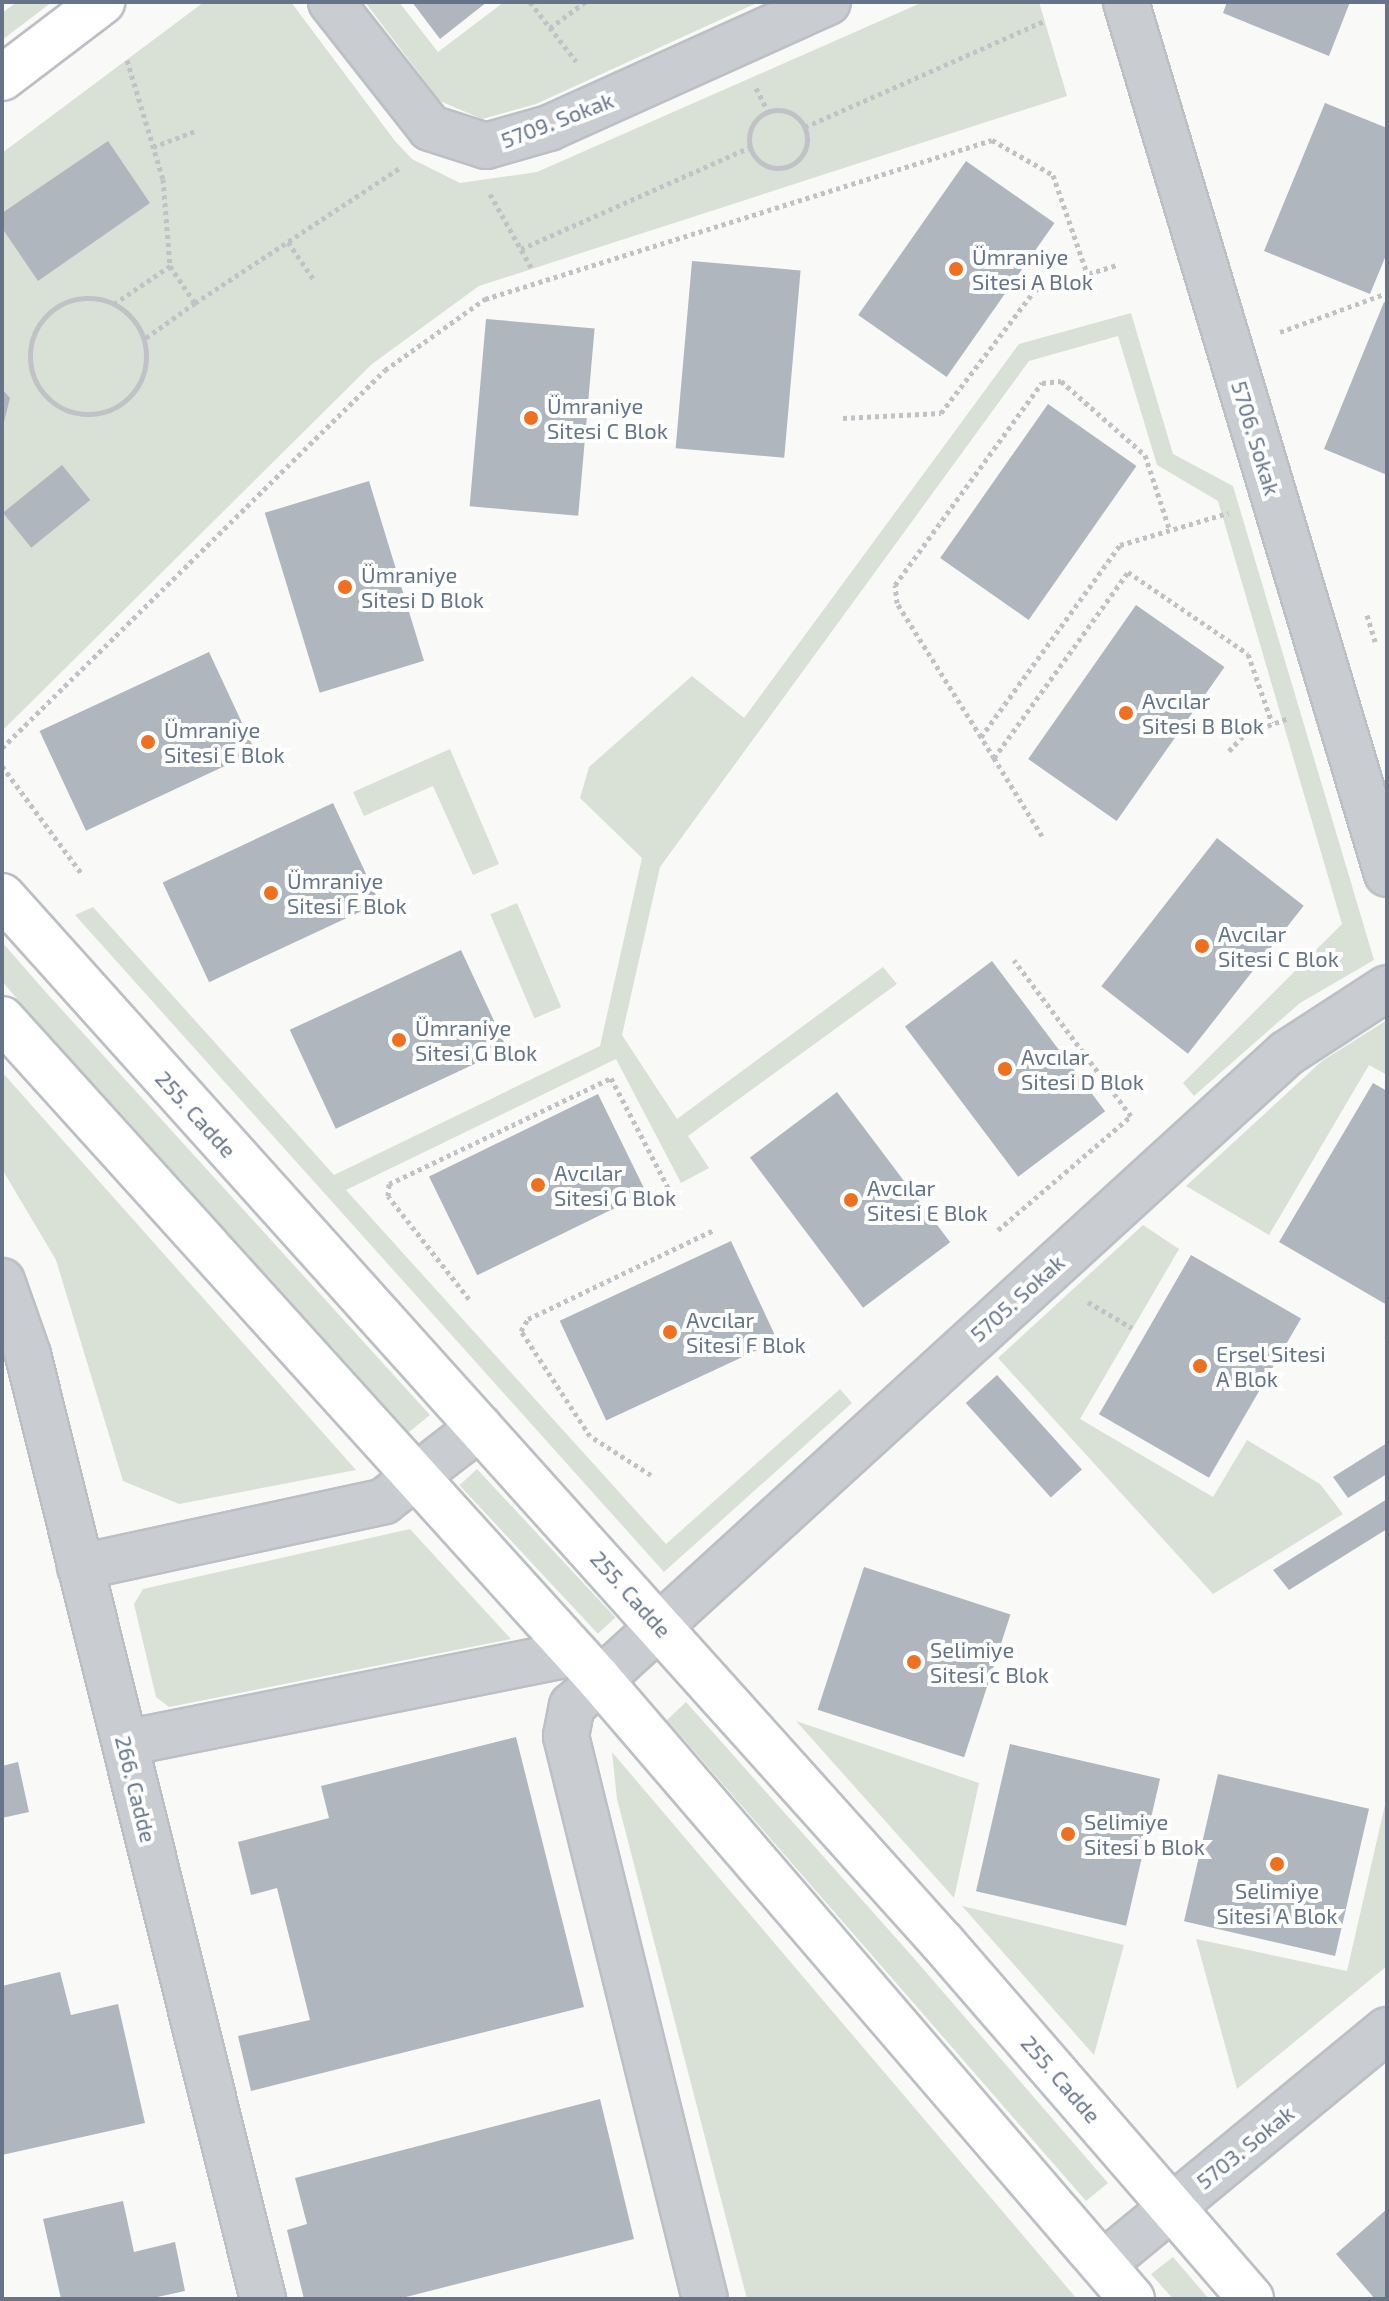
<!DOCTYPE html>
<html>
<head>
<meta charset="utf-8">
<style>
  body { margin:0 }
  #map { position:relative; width:1389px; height:2301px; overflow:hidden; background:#f9f9f7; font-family:"Exo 2",sans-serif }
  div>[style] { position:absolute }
  .green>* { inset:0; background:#d9e1d7; transform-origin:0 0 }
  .building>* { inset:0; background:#afb6be; transform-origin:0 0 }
  .path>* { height:5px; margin-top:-2.5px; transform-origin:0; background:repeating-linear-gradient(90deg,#c0c2c5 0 4px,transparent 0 8px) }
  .path>.ring { margin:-2.5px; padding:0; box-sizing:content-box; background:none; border:5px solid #c0c2c5; border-radius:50% }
  .roads { filter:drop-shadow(2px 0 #bcbfc4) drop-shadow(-2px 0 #bcbfc4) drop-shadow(0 2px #bcbfc4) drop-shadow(0 -2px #bcbfc4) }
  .minor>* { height:44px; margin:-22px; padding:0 22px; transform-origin:22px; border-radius:22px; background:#c9ccd0 }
  .major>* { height:44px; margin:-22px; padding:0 22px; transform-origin:22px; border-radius:22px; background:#fff }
  .dots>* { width:22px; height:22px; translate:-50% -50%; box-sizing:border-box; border:4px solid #fff; border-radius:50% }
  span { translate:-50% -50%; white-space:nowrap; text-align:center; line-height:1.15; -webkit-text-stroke:8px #fff; paint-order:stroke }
  .street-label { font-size:22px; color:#66748a }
  .poi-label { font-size:22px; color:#66748a }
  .left { translate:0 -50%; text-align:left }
  .frame { position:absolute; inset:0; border:4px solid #66748a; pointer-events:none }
</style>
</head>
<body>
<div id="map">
  <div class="green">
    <div style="clip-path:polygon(17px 2px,52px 2px,2px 40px,2px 13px)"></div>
    <div style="clip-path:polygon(204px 2px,291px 2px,395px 141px,412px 159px,460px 183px,537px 172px,923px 2px,1039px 2px,1067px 96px,479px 286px,372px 364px,2px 731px,2px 153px)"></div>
    <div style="clip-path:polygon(365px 2px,399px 2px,438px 52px,504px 2px,759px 2px,536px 104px,482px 119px,440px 101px)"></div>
    <div style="clip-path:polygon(1131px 313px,1173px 454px,1233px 486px,1374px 960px,1300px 1003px,1194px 1096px,1183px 1083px,1342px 924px,1218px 501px,1157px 465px,1118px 336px,1029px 361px,660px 867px,622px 1035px,677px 1119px,883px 967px,897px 984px,688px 1136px,709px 1168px,681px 1183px,616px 1059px,346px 1190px,666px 1544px,840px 1389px,852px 1403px,664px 1572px,75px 915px,93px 907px,334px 1175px,600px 1046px,642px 858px,580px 798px,589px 767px,692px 676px,744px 718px,1019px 344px)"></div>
    <div style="clip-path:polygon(450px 749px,499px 864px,473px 875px,433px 786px,364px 816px,353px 792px)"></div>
    <div style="left:517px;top:903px;width:113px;height:29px;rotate:67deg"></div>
    <div style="clip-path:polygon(2px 942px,43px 989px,430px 1415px,409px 1432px,24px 1007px,2px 981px)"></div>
    <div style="clip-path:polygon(1387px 1020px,1387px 1075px,1369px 1065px,1269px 1235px,1186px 1186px,1322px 1061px)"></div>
    <div style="clip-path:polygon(2px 1072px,356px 1470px,179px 1504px,123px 1481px,56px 1260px,2px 1169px)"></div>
    <div style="clip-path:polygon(1143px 1225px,1179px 1249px,1080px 1419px,1213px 1497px,1247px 1440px,1320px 1484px,1343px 1514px,1213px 1594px,998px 1358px)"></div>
    <div style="left:477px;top:1469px;width:203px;height:24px;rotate:47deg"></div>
    <div style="clip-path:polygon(410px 1529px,511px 1639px,169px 1707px,156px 1697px,134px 1604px,143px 1589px)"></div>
    <div style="clip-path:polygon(686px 1702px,912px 1956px,1108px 2183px,1086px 2201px,667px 1720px)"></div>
    <div style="clip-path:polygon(796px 1721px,979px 1783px,954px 1898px)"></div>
    <div style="clip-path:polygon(612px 1752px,1077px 2299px,747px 2299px,617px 1799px)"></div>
    <div style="clip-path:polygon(1387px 1796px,1387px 1966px,1237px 2089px,1196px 1939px,1347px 1971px)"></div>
    <div style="clip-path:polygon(962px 1906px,1124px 1945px,1094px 2055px)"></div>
    <div style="clip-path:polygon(1173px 2257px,1209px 2299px,1173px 2299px,1151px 2274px)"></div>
  </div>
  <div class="building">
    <div style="clip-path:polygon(412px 2px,487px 2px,440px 39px)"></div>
    <div style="clip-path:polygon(1227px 2px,1350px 2px,1329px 56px,1223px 13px)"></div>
    <div style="clip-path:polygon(1325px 103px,1387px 128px,1387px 253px,1370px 294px,1264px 251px)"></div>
    <div style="clip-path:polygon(108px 141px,150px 203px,38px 281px,2px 228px,2px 213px)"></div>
    <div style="left:966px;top:161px;width:108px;height:188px;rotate:35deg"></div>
    <div style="left:692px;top:261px;width:109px;height:188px;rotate:5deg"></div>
    <div style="clip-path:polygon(1384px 302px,1387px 303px,1387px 475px,1324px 449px)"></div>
    <div style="left:486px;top:319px;width:109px;height:188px;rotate:5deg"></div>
    <div style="clip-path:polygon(2px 389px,10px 398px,3px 426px,2px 426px)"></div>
    <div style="left:1048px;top:404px;width:108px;height:188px;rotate:35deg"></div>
    <div style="left:62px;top:465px;width:45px;height:76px;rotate:51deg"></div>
    <div style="left:369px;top:481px;width:188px;height:109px;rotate:73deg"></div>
    <div style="left:1136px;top:605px;width:108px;height:188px;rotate:35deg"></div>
    <div style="left:209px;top:652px;width:110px;height:187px;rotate:65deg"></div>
    <div style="left:333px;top:803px;width:110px;height:188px;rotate:65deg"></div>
    <div style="left:1217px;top:838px;width:110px;height:188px;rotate:38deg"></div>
    <div style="left:461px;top:950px;width:109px;height:189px;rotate:65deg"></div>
    <div style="left:992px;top:961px;width:188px;height:109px;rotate:53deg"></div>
    <div style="clip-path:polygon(1373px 1083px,1387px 1091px,1387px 1305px,1279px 1242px)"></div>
    <div style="left:837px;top:1092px;width:188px;height:109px;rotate:53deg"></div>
    <div style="left:598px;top:1094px;width:110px;height:188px;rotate:64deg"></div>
    <div style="left:731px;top:1241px;width:110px;height:189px;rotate:65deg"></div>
    <div style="left:1191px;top:1255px;width:127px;height:184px;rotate:30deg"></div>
    <div style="left:997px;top:1375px;width:127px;height:42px;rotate:48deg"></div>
    <div style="clip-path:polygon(1387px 1443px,1387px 1474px,1348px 1498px,1333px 1477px)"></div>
    <div style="clip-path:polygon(1387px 1499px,1387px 1529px,1289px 1590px,1273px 1570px)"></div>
    <div style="left:864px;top:1567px;width:154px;height:150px;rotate:18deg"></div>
    <div style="clip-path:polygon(516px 1737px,584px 2007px,251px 2091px,238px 2036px,310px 2020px,277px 1888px,251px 1895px,238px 1842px,329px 1818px,321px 1786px)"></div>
    <div style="left:1010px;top:1744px;width:154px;height:151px;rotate:13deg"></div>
    <div style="clip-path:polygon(18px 1762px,29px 1812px,2px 1818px,2px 1766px)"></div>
    <div style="left:1218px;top:1774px;width:155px;height:151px;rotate:13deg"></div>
    <div style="clip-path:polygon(60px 1972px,71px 2015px,118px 2004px,145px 2123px,2px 2155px,2px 1986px)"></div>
    <div style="clip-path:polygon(600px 2099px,634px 2239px,398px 2299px,304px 2299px,287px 2230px,307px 2224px,295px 2178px)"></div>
    <div style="clip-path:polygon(123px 2201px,134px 2252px,175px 2242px,185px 2291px,148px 2299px,61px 2299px,43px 2219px)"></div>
    <div style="clip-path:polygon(1387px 2209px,1387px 2299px,1375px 2299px,1336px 2254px)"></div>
  </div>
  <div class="path">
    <div style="left:530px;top:2px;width:75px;rotate:52.1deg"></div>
    <div style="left:550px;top:28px;width:44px;rotate:-36.6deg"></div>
    <div style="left:127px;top:60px;width:124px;rotate:73.2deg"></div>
    <div style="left:163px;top:179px;width:87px;rotate:85.4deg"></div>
    <div style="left:756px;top:88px;width:27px;rotate:63deg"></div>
    <div class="ring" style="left:749px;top:110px;width:53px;height:53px"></div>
    <div style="left:805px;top:127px;width:261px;rotate:-23.9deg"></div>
    <div style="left:153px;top:147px;width:48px;rotate:-20.7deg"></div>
    <div style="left:490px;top:194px;width:84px;rotate:60.7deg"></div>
    <div style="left:288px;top:242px;width:46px;rotate:55.6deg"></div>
    <div style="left:521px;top:249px;width:251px;rotate:-24deg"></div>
    <div class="ring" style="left:30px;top:298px;width:111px;height:111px"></div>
    <div style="left:195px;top:303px;width:247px;rotate:-33.4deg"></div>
    <div style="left:114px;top:304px;width:68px;rotate:-34.2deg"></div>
    <div style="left:170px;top:266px;width:45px;rotate:56deg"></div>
    <div style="left:195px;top:303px;width:64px;rotate:144.6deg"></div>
    <div style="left:1280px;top:332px;width:114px;rotate:-20deg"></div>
    <div style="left:843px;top:418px;width:98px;rotate:-2.9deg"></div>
    <div style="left:941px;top:413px;width:155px;rotate:-52.6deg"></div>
    <div style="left:1035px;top:290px;width:86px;rotate:-17deg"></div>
    <div style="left:1367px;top:615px;width:28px;rotate:73deg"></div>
    <div style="left:981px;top:737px;width:158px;rotate:-122.1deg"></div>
    <div style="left:897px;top:603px;width:18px;rotate:-96deg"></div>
    <div style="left:895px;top:585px;width:250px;rotate:-54deg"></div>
    <div style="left:1042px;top:383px;width:19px;rotate:-6deg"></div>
    <div style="left:1061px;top:381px;width:112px;rotate:41.4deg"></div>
    <div style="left:1145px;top:455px;width:77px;rotate:71.8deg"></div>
    <div style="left:2px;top:748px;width:538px;rotate:-44.62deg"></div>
    <div style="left:385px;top:370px;width:123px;rotate:-35.4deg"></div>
    <div style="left:485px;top:299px;width:531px;rotate:-17.41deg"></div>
    <div style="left:992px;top:140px;width:70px;rotate:29.8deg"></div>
    <div style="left:1053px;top:175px;width:104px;rotate:70.9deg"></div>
    <div style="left:1229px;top:751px;width:23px;rotate:-47deg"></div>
    <div style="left:1245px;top:734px;width:47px;rotate:-20deg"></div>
    <div style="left:994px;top:758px;width:25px;rotate:-122deg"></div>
    <div style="left:981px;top:737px;width:237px;rotate:-54.1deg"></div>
    <div style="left:1120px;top:545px;width:113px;rotate:-16.5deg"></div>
    <div style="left:2px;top:766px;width:134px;rotate:53.5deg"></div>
    <div style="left:1042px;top:836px;width:92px;rotate:-121.6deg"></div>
    <div style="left:994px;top:758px;width:229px;rotate:-54.2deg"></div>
    <div style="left:1128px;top:572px;width:145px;rotate:34.3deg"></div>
    <div style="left:1248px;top:654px;width:73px;rotate:70.8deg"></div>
    <div style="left:998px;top:1230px;width:175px;rotate:-40.6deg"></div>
    <div style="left:1131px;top:1116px;width:195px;rotate:-126.9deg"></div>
    <div style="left:469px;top:1299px;width:131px;rotate:-128.2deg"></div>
    <div style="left:388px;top:1196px;width:12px;rotate:-85deg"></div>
    <div style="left:389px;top:1184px;width:246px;rotate:-25.5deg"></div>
    <div style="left:611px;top:1078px;width:136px;rotate:62.5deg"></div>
    <div style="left:1088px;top:1302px;width:51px;rotate:30.6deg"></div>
    <div style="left:1387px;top:1338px;width:1px;rotate:-90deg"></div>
    <div style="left:651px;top:1475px;width:72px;rotate:-147.4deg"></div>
    <div style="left:590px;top:1436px;width:126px;rotate:-123.3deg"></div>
    <div style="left:521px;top:1331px;width:14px;rotate:-60deg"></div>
    <div style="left:528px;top:1319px;width:206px;rotate:-25.6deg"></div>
  </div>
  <div class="roads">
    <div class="minor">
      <div style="left:331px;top:2px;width:160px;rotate:51.8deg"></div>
      <div style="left:430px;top:128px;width:59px;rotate:17.8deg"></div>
      <div style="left:486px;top:146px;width:66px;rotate:-15.9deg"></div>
      <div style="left:549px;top:128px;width:306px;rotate:-24.3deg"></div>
      <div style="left:1126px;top:2px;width:910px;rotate:73.34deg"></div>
      <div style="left:2px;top:1281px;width:78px;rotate:70.6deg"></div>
      <div style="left:28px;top:1355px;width:973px;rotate:76.02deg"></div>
      <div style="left:80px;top:1567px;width:311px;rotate:-12.2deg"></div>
      <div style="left:384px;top:1501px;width:121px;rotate:-37.6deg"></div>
      <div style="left:125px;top:1743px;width:459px;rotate:-11.3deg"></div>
      <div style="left:1103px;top:2264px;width:368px;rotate:-39.5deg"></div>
      <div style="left:705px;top:2299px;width:580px;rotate:-103.87deg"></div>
      <div style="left:566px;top:1736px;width:31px;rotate:-79deg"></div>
      <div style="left:572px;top:1706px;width:968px;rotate:-42.41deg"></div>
      <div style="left:1287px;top:1053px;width:119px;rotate:-33deg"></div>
    </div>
    <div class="major">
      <div style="left:2px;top:78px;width:126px;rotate:-37.2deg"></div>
      <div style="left:2px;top:896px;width:1406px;rotate:48.06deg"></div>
      <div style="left:942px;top:1942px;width:472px;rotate:49.1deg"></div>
      <div style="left:2px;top:1019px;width:889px;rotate:47.87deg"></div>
      <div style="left:598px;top:1678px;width:819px;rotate:49.31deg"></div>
    </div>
  </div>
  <div class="dots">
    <div style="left:956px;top:269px;background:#ef7021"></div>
    <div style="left:531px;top:418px;background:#ef7021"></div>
    <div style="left:345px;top:587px;background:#ef7021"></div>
    <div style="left:1126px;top:713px;background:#ef7021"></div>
    <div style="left:148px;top:742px;background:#ef7021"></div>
    <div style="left:271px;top:893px;background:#ef7021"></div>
    <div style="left:1202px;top:946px;background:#ef7021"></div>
    <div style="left:399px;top:1040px;background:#ef7021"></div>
    <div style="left:1005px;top:1069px;background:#ef7021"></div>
    <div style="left:538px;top:1185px;background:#ef7021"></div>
    <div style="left:851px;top:1200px;background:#ef7021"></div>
    <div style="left:670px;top:1332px;background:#ef7021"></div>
    <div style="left:1200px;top:1366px;background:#ef7021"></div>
    <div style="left:914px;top:1662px;background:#ef7021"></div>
    <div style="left:1068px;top:1834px;background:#ef7021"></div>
    <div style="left:1277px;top:1864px;background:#ef7021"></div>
  </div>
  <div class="street-label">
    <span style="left:557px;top:120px;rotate:-21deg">5709. Sokak</span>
    <span style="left:1256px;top:438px;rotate:73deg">5706. Sokak</span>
    <span style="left:196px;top:1114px;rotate:48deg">255. Cadde</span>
    <span style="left:1017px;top:1298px;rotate:-42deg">5705. Sokak</span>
    <span style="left:631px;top:1594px;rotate:48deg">255. Cadde</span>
    <span style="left:136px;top:1789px;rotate:76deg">266. Cadde</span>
    <span style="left:1061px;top:2079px;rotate:49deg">255. Cadde</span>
    <span style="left:1245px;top:2147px;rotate:-39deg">5703. Sokak</span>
  </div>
  <div class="poi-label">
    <span class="left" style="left:972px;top:269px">Ümraniye<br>Sitesi A Blok</span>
    <span class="left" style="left:547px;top:418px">Ümraniye<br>Sitesi C Blok</span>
    <span class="left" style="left:361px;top:587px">Ümraniye<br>Sitesi D Blok</span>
    <span class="left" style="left:1142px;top:713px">Avcılar<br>Sitesi B Blok</span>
    <span class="left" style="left:164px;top:742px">Ümraniye<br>Sitesi E Blok</span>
    <span class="left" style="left:287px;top:893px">Ümraniye<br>Sitesi F Blok</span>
    <span class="left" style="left:1218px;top:946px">Avcılar<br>Sitesi C Blok</span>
    <span class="left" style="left:415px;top:1040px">Ümraniye<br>Sitesi G Blok</span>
    <span class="left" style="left:1021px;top:1069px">Avcılar<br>Sitesi D Blok</span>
    <span class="left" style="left:554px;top:1185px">Avcılar<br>Sitesi G Blok</span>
    <span class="left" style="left:867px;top:1200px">Avcılar<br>Sitesi E Blok</span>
    <span class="left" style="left:686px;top:1332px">Avcılar<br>Sitesi F Blok</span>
    <span class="left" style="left:1216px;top:1366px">Ersel Sitesi<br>A Blok</span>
    <span class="left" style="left:930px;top:1662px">Selimiye<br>Sitesi c Blok</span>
    <span class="left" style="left:1084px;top:1834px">Selimiye<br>Sitesi b Blok</span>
    <span style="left:1277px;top:1903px">Selimiye<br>Sitesi A Blok</span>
  </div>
  <div class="frame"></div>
</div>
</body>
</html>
